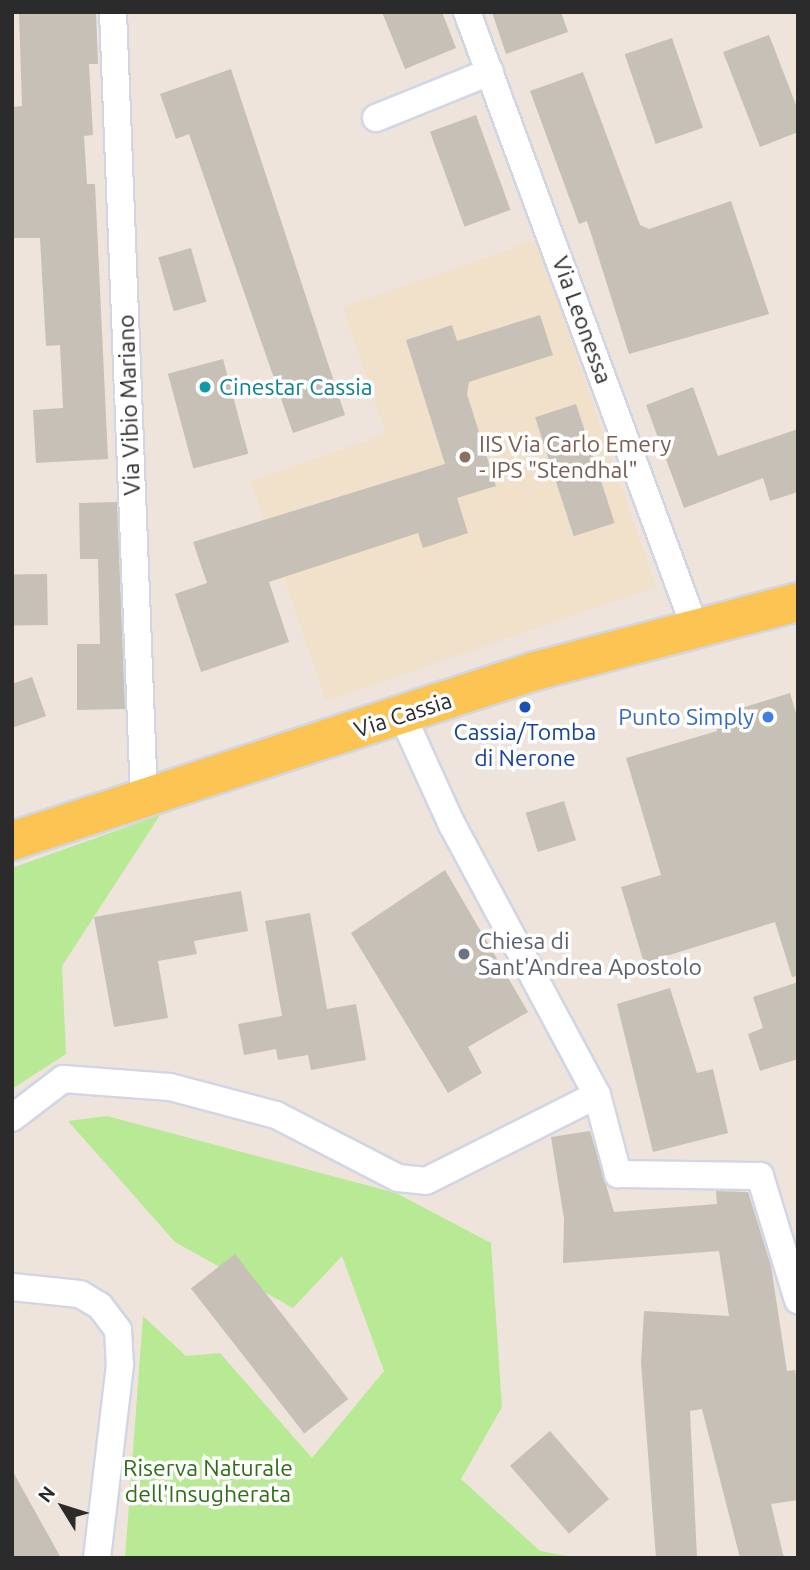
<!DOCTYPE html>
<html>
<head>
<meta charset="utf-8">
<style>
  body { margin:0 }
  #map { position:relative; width:810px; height:1570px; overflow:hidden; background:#eee4dc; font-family:Ubuntu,sans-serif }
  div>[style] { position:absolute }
  .education>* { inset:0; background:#f1e1ca }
  .green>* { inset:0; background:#b8e994 }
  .building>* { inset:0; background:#c6c0b7; transform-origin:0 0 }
  .roads { filter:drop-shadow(2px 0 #d1d6e5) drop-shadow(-2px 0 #d1d6e5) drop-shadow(0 2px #d1d6e5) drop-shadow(0 -2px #d1d6e5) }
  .street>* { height:26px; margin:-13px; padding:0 13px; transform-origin:13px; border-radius:13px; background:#fff }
  .primary>* { height:38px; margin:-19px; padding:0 19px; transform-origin:19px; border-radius:19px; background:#fcc553 }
  .dots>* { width:19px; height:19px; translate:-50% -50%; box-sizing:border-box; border:4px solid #fff; border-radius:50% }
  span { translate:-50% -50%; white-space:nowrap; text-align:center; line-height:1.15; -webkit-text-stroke:7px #fff; paint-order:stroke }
  .street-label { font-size:23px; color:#2b2b2b }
  .culture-label { font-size:23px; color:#0d838f }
  .left { translate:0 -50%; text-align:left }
  .education-label { font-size:23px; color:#785e54 }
  .shop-label { font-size:23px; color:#366cbe }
  .right { translate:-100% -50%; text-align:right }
  .transit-label { font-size:23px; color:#164399 }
  .worship-label { font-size:23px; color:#5b616d }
  .park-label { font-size:23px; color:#2f6e14 }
  .frame { position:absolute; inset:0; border:14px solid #2b2b2b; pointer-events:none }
  .north { position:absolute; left:28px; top:1472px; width:70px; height:70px; -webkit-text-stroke:5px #fff; paint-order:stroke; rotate:308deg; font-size:19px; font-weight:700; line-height:28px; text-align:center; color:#2b2b2b }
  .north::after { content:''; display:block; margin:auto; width:24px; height:32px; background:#2b2b2b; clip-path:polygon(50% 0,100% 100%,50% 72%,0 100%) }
</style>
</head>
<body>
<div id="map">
  <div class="education">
    <div style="clip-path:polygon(537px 240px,656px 587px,326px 701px,251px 481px,386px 434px,343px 307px)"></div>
  </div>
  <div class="green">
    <div style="clip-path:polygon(160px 815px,62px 966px,66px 1054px,12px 1089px,12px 868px)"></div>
    <div style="clip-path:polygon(107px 1116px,396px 1193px,491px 1243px,502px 1407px,461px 1479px,540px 1551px,579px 1558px,125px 1558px,143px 1316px,186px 1356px,220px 1353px,312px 1458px,384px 1371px,342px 1256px,293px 1308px,175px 1242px,68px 1121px)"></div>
  </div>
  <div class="building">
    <div style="clip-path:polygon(19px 12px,96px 12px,98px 64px,89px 64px,93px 135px,84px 136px,87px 184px,95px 184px,108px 459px,36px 463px,33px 410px,63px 408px,60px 345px,46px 346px,40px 238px,14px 238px,12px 107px,22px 106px)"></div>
    <div style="clip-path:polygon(382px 12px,442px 12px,456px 48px,405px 69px)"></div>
    <div style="clip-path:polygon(492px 12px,561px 12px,568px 32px,506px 54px)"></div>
    <div style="clip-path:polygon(769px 35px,798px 110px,798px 132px,760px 147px,723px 52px)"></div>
    <div style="left:672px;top:38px;width:95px;height:50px;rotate:71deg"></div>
    <div style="clip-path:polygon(231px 69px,345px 415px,293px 433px,189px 134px,176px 139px,160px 94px)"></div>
    <div style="clip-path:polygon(583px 72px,640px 225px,649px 229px,731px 201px,769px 314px,629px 354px,587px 221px,579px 224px,530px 91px)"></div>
    <div style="left:476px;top:115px;width:101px;height:49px;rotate:70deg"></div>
    <div style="left:191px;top:248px;width:56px;height:34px;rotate:74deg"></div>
    <div style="clip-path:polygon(540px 315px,553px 355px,469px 382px,467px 394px,496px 486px,457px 498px,468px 533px,423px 548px,418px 533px,269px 582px,289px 642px,201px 672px,175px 594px,207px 583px,193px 542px,445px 464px,406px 340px,452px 325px,457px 341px)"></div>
    <div style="left:223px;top:359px;width:98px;height:57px;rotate:75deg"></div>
    <div style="clip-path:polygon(693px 387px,718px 456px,798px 429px,798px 492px,770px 501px,763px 478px,684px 508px,646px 405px)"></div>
    <div style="left:576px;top:404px;width:125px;height:43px;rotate:72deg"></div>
    <div style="clip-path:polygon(117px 502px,125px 709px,77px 710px,77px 644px,100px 644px,98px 559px,80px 559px,79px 503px)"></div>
    <div style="left:47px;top:574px;width:51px;height:35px;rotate:89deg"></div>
    <div style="clip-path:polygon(32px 677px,46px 716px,12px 728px,12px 684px)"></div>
    <div style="clip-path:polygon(790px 693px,798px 720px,798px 976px,792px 977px,775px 922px,644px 963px,621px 887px,661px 875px,626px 758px,717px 731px,713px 717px)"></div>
    <div style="left:564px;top:801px;width:41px;height:40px;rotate:73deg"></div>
    <div style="clip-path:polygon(445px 870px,528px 1012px,468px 1047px,482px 1073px,448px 1093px,351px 933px)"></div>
    <div style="clip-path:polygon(241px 891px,248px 931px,194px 941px,197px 954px,158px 961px,168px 1018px,114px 1027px,94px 917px)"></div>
    <div style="clip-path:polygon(310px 913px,327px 1009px,356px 1004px,366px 1060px,311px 1070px,308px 1055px,278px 1060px,276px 1049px,244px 1055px,238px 1024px,282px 1016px,265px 921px)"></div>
    <div style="clip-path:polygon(798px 982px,798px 1059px,760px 1071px,748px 1034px,763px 1028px,753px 997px)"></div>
    <div style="clip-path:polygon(670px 988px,697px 1073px,713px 1069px,728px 1133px,653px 1152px,617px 1004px)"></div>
    <div style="clip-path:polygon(590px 1131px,614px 1212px,717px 1204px,716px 1191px,748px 1192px,771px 1266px,787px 1371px,795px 1370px,798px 1387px,798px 1500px,771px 1504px,784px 1558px,740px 1558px,702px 1409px,690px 1411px,697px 1558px,656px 1558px,641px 1363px,644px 1311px,729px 1316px,719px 1251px,563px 1263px,564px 1219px,551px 1137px)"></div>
    <div style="left:235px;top:1254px;width:184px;height:56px;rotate:52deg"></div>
    <div style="left:550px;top:1431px;width:90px;height:53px;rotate:49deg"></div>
    <div style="clip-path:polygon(12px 1470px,61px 1558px,12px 1558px)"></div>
  </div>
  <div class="roads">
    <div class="street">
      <div style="left:113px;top:12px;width:787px;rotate:87.74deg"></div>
      <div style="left:467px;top:12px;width:657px;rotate:69.69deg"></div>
      <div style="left:376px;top:118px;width:123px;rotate:-22deg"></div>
      <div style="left:597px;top:1095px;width:82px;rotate:75.1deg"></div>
      <div style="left:618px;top:1174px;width:142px;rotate:0.8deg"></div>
      <div style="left:760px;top:1176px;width:130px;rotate:73deg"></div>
      <div style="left:12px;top:1118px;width:64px;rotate:-37.4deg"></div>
      <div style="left:63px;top:1079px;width:107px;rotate:4.3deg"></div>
      <div style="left:170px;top:1087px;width:110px;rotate:14.8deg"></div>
      <div style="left:276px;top:1115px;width:137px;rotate:27.3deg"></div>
      <div style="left:398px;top:1178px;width:28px;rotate:6deg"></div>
      <div style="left:426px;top:1181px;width:191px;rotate:-26.7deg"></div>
      <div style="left:597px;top:1095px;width:306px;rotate:-118.2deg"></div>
      <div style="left:452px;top:825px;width:121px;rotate:-114.4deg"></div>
      <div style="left:12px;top:1287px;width:68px;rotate:5.9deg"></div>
      <div style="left:80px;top:1294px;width:23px;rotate:31deg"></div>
      <div style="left:100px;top:1306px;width:30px;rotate:53deg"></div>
      <div style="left:118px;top:1330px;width:35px;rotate:87deg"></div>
      <div style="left:120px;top:1365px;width:194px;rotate:96.8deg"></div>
    </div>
    <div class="primary">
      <div style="left:12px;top:841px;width:550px;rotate:-18.01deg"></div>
      <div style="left:535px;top:671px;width:272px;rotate:-14.7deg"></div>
    </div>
  </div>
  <div class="dots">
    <div style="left:205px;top:387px;background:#0f9aa8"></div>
    <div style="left:465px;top:457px;background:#8d6e63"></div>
    <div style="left:525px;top:707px;background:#1a4fb4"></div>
    <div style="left:768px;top:717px;background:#3f7fe0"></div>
    <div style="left:464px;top:954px;background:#6b7280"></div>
  </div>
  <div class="street-label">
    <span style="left:582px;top:320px;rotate:70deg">Via Leonessa</span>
    <span style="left:129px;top:405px;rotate:-92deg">Via Vibio Mariano</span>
    <span style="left:403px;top:715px;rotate:-18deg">Via Cassia</span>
  </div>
  <div class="culture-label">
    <span class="left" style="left:219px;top:387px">Cinestar Cassia</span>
  </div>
  <div class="education-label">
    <span class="left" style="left:479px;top:457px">IIS Via Carlo Emery<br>- IPS "Stendhal"</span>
  </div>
  <div class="shop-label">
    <span class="right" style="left:754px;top:717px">Punto Simply</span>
  </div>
  <div class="transit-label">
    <span style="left:525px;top:745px">Cassia/Tomba<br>di Nerone</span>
  </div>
  <div class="worship-label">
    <span class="left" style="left:478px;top:954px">Chiesa di<br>Sant'Andrea Apostolo</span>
  </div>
  <div class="park-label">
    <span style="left:208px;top:1481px">Riserva Naturale<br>dell'Insugherata</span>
  </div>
  <div class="frame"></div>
  <div class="north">N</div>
</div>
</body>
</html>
